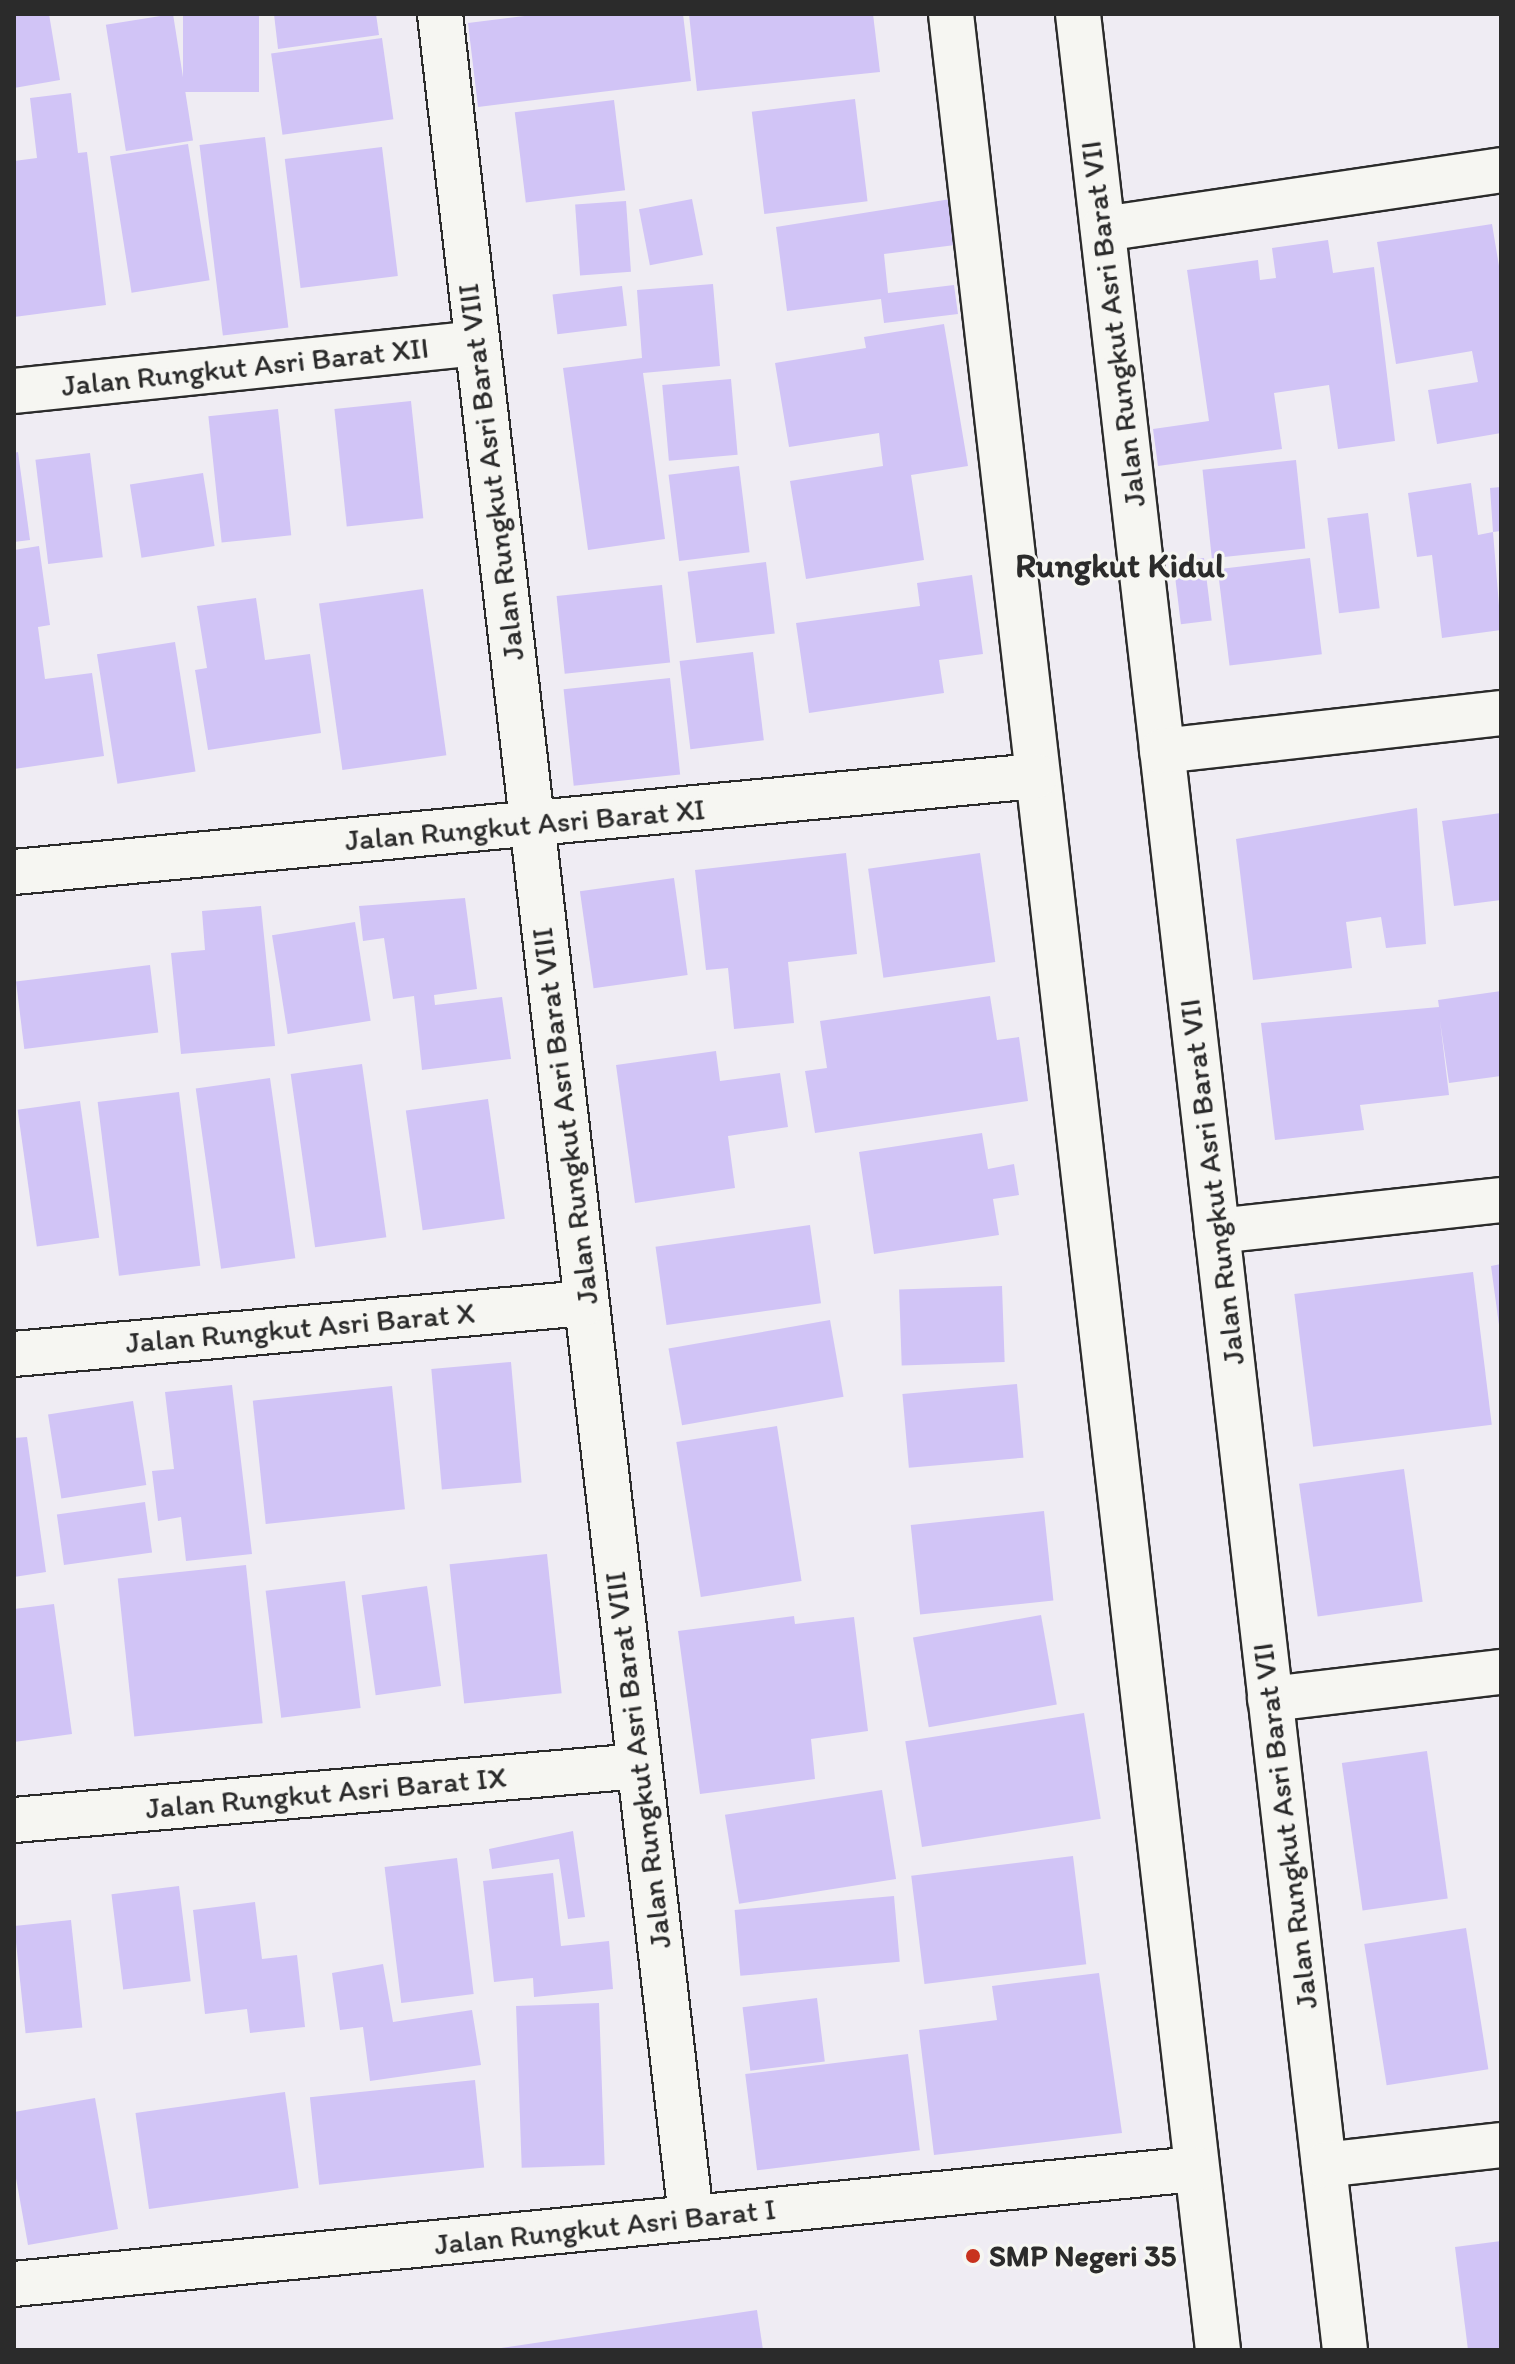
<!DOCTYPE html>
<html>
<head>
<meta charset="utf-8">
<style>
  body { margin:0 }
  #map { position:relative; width:1515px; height:2364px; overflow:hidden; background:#efecf3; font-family:Itim,sans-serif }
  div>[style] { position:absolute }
  .building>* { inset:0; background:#d1c4f6; transform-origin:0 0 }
  .roads { filter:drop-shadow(2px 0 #2b2b2b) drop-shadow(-2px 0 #2b2b2b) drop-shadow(0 2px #2b2b2b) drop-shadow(0 -2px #2b2b2b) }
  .street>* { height:44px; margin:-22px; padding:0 22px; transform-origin:22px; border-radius:22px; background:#f6f6f2 }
  .dots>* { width:22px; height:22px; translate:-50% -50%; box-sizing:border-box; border:4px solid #f6f6f2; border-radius:50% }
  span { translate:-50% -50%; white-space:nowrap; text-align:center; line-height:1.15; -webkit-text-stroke:6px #f6f6f2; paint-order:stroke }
  .street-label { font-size:30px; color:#2b2b2b }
  .poi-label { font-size:30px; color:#2b2b2b; font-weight:700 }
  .left { translate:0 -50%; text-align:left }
  .quarter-label { font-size:34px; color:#2b2b2b; font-weight:700 }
  .frame { position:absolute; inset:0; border:16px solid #2b2b2b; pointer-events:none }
</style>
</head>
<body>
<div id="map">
  <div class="building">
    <div style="clip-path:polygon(14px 14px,49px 14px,60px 80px,14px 88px)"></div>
    <div style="left:173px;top:14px;width:128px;height:68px;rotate:81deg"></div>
    <div style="left:183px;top:14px;width:76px;height:78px"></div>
    <div style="clip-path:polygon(274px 14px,376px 14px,379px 35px,278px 49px)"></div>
    <div style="clip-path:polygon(541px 14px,683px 14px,691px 81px,478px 107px,468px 23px)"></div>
    <div style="clip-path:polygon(689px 14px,873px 14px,880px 72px,697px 91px)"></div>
    <div style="left:382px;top:38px;width:82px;height:112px;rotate:82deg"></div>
    <div style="clip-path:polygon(71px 93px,78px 153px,87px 152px,106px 305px,14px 317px,14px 161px,37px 158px,30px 98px)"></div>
    <div style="left:855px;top:99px;width:103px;height:104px;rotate:83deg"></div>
    <div style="left:614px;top:100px;width:91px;height:100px;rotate:83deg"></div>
    <div style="left:265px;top:137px;width:192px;height:66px;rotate:83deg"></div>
    <div style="left:188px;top:144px;width:138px;height:79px;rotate:81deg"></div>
    <div style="left:382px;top:147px;width:130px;height:98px;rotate:83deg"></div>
    <div style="clip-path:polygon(957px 198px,963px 244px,884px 254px,888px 293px,954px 285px,958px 314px,884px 323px,881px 299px,787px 311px,776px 227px)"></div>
    <div style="left:692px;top:199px;width:57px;height:54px;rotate:79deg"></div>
    <div style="left:626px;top:201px;width:71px;height:51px;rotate:86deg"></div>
    <div style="clip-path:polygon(1492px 224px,1501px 278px,1501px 433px,1437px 444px,1428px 390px,1478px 382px,1472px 351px,1396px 364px,1377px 242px)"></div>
    <div style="clip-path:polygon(1328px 240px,1333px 273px,1374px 267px,1395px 441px,1338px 449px,1329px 385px,1274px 393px,1282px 449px,1158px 466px,1153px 429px,1209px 421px,1187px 270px,1258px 260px,1260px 280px,1276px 278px,1272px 248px)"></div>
    <div style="clip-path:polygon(713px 284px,720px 366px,643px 373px,665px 539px,588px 550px,563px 368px,642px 358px,637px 290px)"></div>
    <div style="left:622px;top:286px;width:40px;height:70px;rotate:83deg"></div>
    <div style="clip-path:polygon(944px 324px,968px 466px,911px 475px,924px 560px,806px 579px,790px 481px,883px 466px,879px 433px,789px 447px,775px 363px,866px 348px,864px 337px)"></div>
    <div style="left:731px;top:379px;width:76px;height:69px;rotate:85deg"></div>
    <div style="left:411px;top:401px;width:118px;height:77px;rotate:84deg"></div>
    <div style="left:278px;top:409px;width:127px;height:70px;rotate:84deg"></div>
    <div style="clip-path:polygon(18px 452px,30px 540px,14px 542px,14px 453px)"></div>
    <div style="left:90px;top:453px;width:105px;height:55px;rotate:83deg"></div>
    <div style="left:1296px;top:460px;width:89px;height:94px;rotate:84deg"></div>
    <div style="left:739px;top:466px;width:87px;height:71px;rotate:83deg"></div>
    <div style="left:203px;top:473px;width:74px;height:74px;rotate:81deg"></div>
    <div style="clip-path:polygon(1471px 483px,1478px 535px,1493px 532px,1490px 488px,1501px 487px,1501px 531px,1493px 532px,1501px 630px,1442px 638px,1432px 555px,1417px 557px,1408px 493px)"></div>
    <div style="left:1368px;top:513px;width:96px;height:41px;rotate:83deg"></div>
    <div style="clip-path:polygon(39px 546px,50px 625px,38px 627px,45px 679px,92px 673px,104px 756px,14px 769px,14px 550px)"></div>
    <div style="left:1204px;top:558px;width:63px;height:31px;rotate:83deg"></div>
    <div style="left:1310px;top:558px;width:97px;height:93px;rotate:83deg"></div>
    <div style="left:766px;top:562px;width:72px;height:79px;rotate:83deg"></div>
    <div style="clip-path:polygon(972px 575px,983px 654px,939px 660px,944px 693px,809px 713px,796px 623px,920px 606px,917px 583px)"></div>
    <div style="left:662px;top:585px;width:78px;height:106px;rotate:84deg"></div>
    <div style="left:423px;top:589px;width:168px;height:105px;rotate:82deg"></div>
    <div style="clip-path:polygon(256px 598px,265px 660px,310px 654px,321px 733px,208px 750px,195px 670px,207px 668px,197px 606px)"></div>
    <div style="left:175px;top:642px;width:131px;height:79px;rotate:81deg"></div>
    <div style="left:753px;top:652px;width:89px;height:74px;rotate:83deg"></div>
    <div style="left:670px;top:678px;width:97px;height:107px;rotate:84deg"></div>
    <div style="clip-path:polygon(1417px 808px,1426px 944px,1386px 948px,1381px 917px,1346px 922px,1352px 968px,1253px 980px,1236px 839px)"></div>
    <div style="clip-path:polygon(1501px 813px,1501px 900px,1454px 906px,1442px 821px)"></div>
    <div style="clip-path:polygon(846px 853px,857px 954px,788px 962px,794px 1023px,734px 1029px,728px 968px,706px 970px,695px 870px)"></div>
    <div style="left:980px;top:853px;width:110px;height:113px;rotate:82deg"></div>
    <div style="left:674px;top:878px;width:98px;height:95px;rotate:82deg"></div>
    <div style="clip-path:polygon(465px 898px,477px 989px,434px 995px,435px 1005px,502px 997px,511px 1059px,422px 1070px,414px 996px,393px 999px,384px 938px,363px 941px,359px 906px)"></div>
    <div style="clip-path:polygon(261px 906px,275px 1046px,181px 1054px,171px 953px,205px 950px,202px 911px)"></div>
    <div style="left:355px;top:922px;width:100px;height:84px;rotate:81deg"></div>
    <div style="left:150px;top:965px;width:68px;height:135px;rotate:83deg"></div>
    <div style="clip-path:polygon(1501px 991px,1501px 1076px,1449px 1083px,1440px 1021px,1449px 1095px,1360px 1105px,1364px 1130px,1275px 1140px,1261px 1023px,1439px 1007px,1438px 1000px)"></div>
    <div style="clip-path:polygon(990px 996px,997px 1040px,1019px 1037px,1028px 1101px,815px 1133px,805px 1071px,827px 1068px,820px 1021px)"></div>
    <div style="clip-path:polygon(716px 1051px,720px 1081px,780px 1073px,788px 1127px,728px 1136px,735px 1188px,635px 1203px,616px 1065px)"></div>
    <div style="left:362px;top:1064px;width:175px;height:72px;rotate:82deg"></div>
    <div style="left:270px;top:1078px;width:182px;height:75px;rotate:82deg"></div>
    <div style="left:179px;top:1092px;width:175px;height:82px;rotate:83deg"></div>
    <div style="left:488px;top:1099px;width:121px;height:83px;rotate:82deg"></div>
    <div style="left:80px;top:1101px;width:138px;height:63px;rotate:82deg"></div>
    <div style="clip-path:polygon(982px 1133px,988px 1169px,1014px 1164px,1019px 1195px,993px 1199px,999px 1235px,874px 1254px,859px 1152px)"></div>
    <div style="left:810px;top:1225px;width:79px;height:156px;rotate:82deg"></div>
    <div style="clip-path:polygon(1501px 1264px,1501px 1325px,1499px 1325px,1491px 1266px)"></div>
    <div style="left:1473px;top:1272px;width:154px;height:180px;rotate:83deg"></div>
    <div style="left:1002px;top:1286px;width:76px;height:103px;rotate:88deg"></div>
    <div style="left:830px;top:1320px;width:78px;height:164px;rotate:80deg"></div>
    <div style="left:511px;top:1362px;width:121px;height:80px;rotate:85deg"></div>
    <div style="left:1017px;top:1384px;width:74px;height:115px;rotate:85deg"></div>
    <div style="clip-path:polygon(232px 1385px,252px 1554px,186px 1561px,181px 1517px,158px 1521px,152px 1471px,174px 1469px,165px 1392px)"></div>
    <div style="left:392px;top:1386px;width:124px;height:140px;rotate:84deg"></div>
    <div style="left:133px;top:1401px;width:85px;height:86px;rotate:81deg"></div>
    <div style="left:777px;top:1426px;width:157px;height:102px;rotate:81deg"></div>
    <div style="clip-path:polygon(27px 1437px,46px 1572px,14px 1577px,14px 1438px)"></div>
    <div style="left:1404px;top:1469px;width:134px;height:106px;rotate:82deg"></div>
    <div style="left:145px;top:1502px;width:51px;height:89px;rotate:82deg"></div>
    <div style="left:1044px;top:1511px;width:90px;height:134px;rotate:84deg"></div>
    <div style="left:547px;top:1554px;width:140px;height:98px;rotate:84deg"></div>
    <div style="left:246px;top:1565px;width:159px;height:129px;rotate:84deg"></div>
    <div style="left:345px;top:1581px;width:128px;height:80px;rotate:83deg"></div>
    <div style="left:427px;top:1586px;width:101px;height:66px;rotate:82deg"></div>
    <div style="clip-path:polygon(54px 1604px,72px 1734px,14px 1742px,14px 1609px)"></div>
    <div style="left:1041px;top:1615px;width:91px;height:130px;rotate:80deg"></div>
    <div style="clip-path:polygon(794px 1616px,795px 1624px,854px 1617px,868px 1731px,811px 1739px,815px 1779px,700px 1794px,678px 1631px)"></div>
    <div style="left:1084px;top:1713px;width:107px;height:181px;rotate:81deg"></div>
    <div style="left:1427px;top:1751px;width:149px;height:86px;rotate:82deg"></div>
    <div style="left:882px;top:1790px;width:90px;height:159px;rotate:81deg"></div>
    <div style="clip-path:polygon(573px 1831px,585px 1917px,568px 1919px,559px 1859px,492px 1869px,489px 1849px)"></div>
    <div style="left:1073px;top:1856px;width:109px;height:163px;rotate:83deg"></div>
    <div style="left:457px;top:1858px;width:137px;height:73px;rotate:83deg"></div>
    <div style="clip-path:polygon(553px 1873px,561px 1946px,609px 1941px,613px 1989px,534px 1997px,533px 1978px,494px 1982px,483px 1881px)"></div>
    <div style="left:179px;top:1886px;width:96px;height:68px;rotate:83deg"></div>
    <div style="left:894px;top:1896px;width:66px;height:160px;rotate:85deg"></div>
    <div style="clip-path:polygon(255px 1902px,262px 1959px,297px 1955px,305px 2027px,250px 2033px,247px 2009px,205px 2014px,193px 1910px)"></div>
    <div style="left:71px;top:1920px;width:108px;height:57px;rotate:84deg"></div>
    <div style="left:1466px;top:1928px;width:143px;height:103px;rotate:81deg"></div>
    <div style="clip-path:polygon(383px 1964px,393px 2022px,472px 2010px,481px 2065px,370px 2081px,363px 2027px,340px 2030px,332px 1973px)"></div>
    <div style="clip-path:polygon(1099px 1973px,1122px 2133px,934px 2155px,919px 2030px,997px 2020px,992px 1986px)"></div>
    <div style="left:817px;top:1998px;width:64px;height:75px;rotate:83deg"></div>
    <div style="left:599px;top:2003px;width:162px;height:83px;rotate:88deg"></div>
    <div style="left:908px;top:2054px;width:97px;height:164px;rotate:83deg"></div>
    <div style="left:475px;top:2080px;width:88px;height:166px;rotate:84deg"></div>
    <div style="left:285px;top:2092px;width:97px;height:151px;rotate:82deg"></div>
    <div style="clip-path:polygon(95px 2098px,118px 2229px,28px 2245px,14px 2167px,14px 2112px)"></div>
    <div style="clip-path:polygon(1501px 2241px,1501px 2350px,1468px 2350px,1455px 2247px)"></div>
    <div style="clip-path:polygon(757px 2310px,763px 2350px,501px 2350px,501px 2348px)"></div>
  </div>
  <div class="roads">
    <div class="street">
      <div style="left:440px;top:14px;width:2218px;rotate:83.5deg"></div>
      <div style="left:951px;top:14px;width:2351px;rotate:83.48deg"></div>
      <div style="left:1078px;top:14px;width:2351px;rotate:83.48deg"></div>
      <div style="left:1103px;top:229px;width:402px;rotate:-8.4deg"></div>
      <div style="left:14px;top:391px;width:465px;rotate:-5.9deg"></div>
      <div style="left:1162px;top:751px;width:341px;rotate:-6.4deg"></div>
      <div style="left:14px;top:872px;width:1026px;rotate:-5.37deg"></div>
      <div style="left:1217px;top:1231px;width:286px;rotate:-6.2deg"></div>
      <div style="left:14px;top:1354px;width:574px;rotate:-5.1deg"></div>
      <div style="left:1270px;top:1699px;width:233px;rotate:-6.7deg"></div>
      <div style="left:14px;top:1820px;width:627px;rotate:-4.94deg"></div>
      <div style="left:1324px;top:2165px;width:178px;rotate:-6.4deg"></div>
      <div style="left:14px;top:2284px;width:1188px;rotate:-5.56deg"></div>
    </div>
  </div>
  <div class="dots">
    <div style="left:973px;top:2256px;background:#c8321e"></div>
  </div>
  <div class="street-label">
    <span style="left:1113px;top:324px;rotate:-97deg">Jalan Rungkut Asri Barat VII</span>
    <span style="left:245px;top:367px;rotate:-6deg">Jalan Rungkut Asri Barat XII</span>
    <span style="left:491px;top:472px;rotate:-97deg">Jalan Rungkut Asri Barat VIII</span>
    <span style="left:525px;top:825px;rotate:-5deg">Jalan Rungkut Asri Barat XI</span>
    <span style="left:565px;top:1116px;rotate:-97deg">Jalan Rungkut Asri Barat VIII</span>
    <span style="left:1212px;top:1182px;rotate:-97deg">Jalan Rungkut Asri Barat VII</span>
    <span style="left:300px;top:1328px;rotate:-5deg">Jalan Rungkut Asri Barat X</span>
    <span style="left:638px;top:1760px;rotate:-97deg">Jalan Rungkut Asri Barat VIII</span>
    <span style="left:326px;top:1793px;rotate:-5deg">Jalan Rungkut Asri Barat IX</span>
    <span style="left:1285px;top:1826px;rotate:-97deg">Jalan Rungkut Asri Barat VII</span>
    <span style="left:605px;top:2227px;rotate:-6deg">Jalan Rungkut Asri Barat I</span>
  </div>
  <div class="poi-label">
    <span class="left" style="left:989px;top:2256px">SMP Negeri 35</span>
  </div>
  <div class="quarter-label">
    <span style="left:1120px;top:566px">Rungkut Kidul</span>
  </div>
  <div class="frame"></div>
</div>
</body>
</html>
